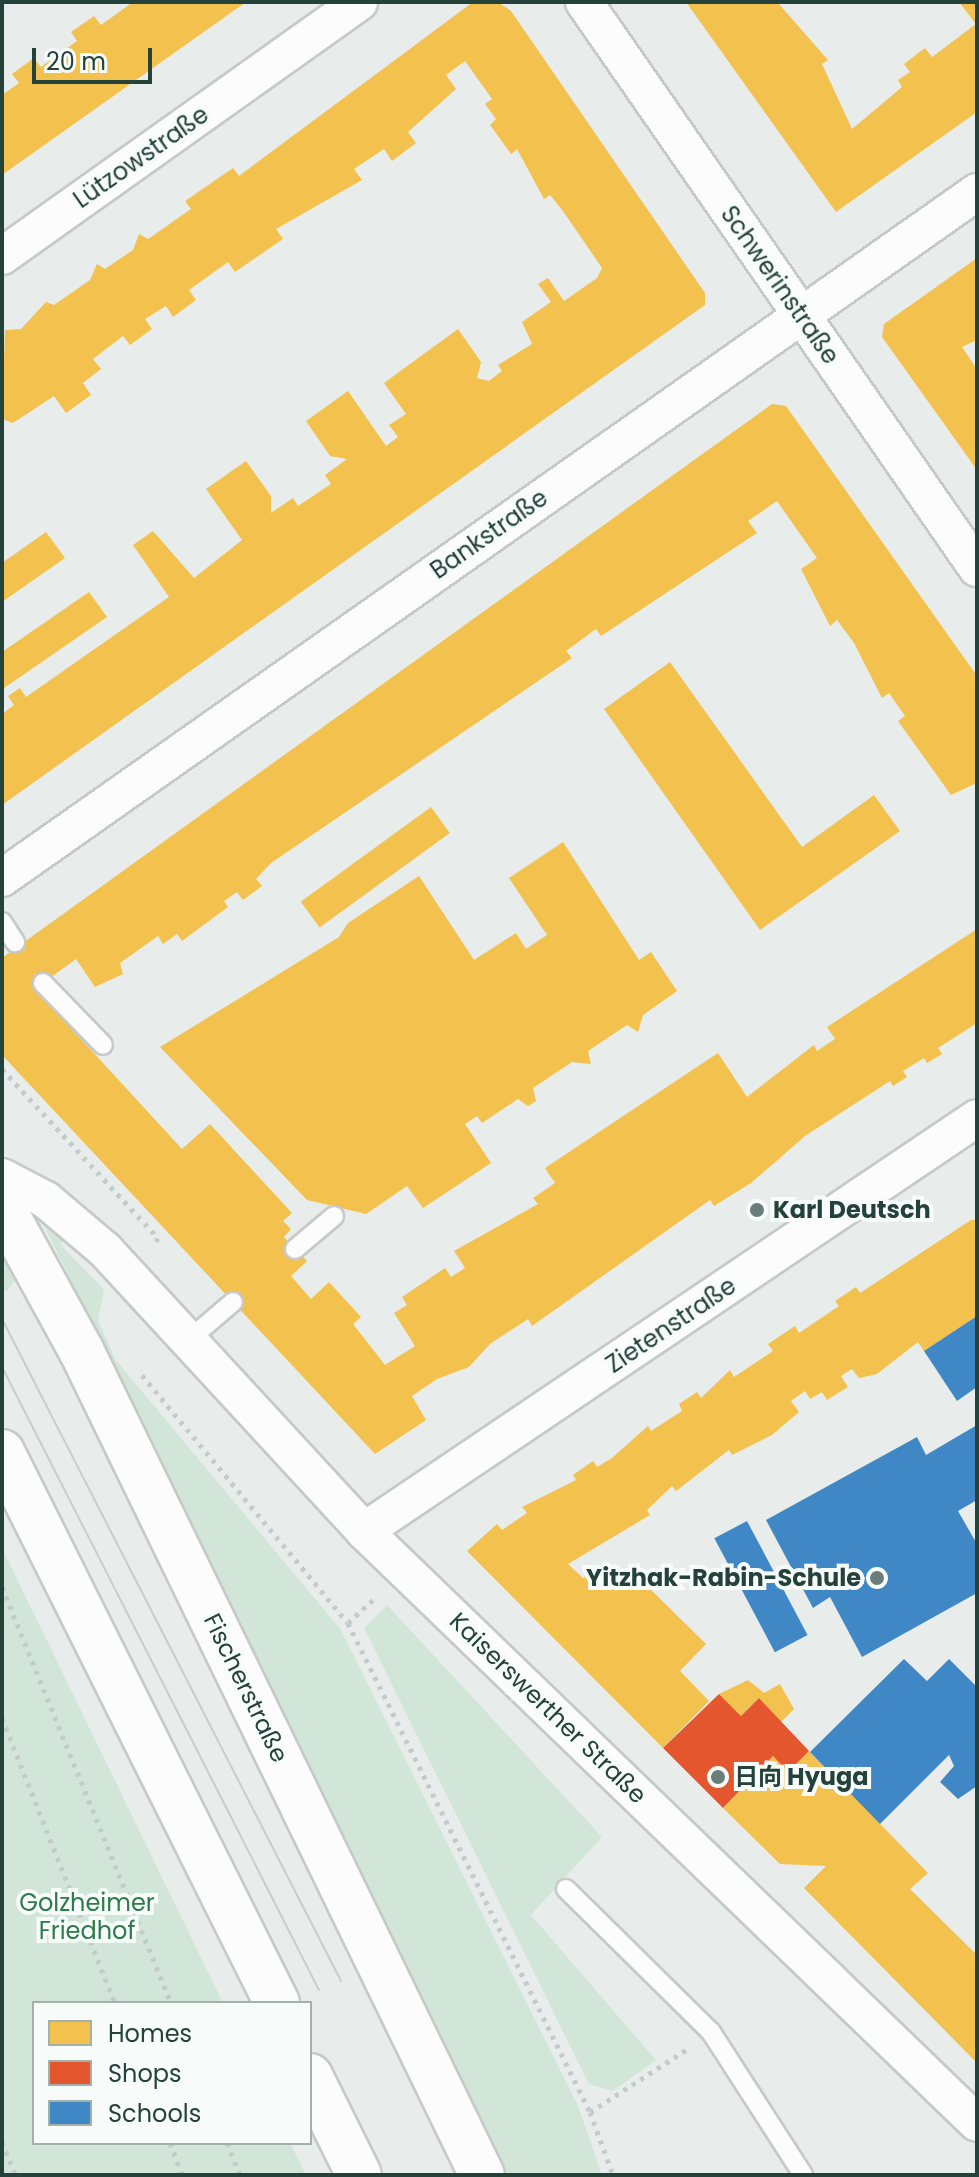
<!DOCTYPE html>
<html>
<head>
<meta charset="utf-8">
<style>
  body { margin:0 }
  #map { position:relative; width:979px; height:2177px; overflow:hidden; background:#e8edeb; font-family:Poppins,"Noto Sans SC",sans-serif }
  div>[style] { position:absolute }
  .green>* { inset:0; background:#d1e6d8 }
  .homes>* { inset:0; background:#f2c14e; transform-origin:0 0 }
  .shops>* { inset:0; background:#e4572e }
  .schools>* { inset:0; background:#3f88c5; transform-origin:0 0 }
  .path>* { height:5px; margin-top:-2.5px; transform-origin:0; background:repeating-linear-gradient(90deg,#c3ccca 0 4px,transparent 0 10px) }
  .roads { filter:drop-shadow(2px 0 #c5cac8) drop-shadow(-2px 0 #c5cac8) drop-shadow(0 2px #c5cac8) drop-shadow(0 -2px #c5cac8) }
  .service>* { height:18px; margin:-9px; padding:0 9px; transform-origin:9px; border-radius:9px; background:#fcfcfc }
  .minor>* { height:36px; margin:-18px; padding:0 18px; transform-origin:18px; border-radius:18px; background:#fcfcfc }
  .secondary>* { height:44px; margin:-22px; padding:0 22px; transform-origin:22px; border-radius:22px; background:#fcfcfc }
  .tram>* { height:2px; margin:-1px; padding:0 1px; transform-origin:1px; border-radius:1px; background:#c9cdcc }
  .dots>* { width:22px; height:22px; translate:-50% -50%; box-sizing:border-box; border:4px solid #f7fbf9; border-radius:50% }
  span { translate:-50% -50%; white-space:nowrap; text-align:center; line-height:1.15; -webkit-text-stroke:8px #f7fbf9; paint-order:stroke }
  .street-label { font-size:24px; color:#24423a }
  .poi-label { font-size:24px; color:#24423a; font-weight:700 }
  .left { translate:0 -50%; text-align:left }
  .right { translate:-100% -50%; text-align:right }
  .park-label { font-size:24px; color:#2d7a4b }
  .frame { position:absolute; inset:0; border:4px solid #24423a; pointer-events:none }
  .legend { position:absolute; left:32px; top:2001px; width:280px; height:144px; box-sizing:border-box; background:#f7fbf9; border:2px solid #a3b1ad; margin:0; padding:10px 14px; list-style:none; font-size:24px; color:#24423a }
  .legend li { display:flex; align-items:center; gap:16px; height:40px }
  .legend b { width:40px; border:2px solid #a3b1ad }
  .scale { position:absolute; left:32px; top:48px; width:120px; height:36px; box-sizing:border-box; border:4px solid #24423a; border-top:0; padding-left:10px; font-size:24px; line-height:28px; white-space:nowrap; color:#24423a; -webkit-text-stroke:6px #f7fbf9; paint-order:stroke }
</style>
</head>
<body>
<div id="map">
  <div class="green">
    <div style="clip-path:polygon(38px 1213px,70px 1234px,60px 1244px,104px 1290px,98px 1320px,115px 1359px,341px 1630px,578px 2106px,602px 2175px,507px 2175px)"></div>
    <div style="clip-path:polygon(2px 1250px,18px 1277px,7px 1291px,2px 1291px)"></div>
    <div style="clip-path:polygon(2px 1492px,208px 1903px,202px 1906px,2px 1505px)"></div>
    <div style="clip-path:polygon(2px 1548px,223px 2003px,34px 2003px,34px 2143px,290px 2143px,306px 2175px,2px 2175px)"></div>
    <div style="clip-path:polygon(387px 1605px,602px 1837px,531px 1915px,656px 2060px,613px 2091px,589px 2084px,364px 1628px)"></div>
  </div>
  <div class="homes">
    <div style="clip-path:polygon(133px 2px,246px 2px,2px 175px,2px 95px,19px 83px,12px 74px,34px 58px,41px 67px,77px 41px,71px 32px,94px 16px,101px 25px)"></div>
    <div style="clip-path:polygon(473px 2px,498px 2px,511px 11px,705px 293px,705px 305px,2px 805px,2px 714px,14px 705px,8px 696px,20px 688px,26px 697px,169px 597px,133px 545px,153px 531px,194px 578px,242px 540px,206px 489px,246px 461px,271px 496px,271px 513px,293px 498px,298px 506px,331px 484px,325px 475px,347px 459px,330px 456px,306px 421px,348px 391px,386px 446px,398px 437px,389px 425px,406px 414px,384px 383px,458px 329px,481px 362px,477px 378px,489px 381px,502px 371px,498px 365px,532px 344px,522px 322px,551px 302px,538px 284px,548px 278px,564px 301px,597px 278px,602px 268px,563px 211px,550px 195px,544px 199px,517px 149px,511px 154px,490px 125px,496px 119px,485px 104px,492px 99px,465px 61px,446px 75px,456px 89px,408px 132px,416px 143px,392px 161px,384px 149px,354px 169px,362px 180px,276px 229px,283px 239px,235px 272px,228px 262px,189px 290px,196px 300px,173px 317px,166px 306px,145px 319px,152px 329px,130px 345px,123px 336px,93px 359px,101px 369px,83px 383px,91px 395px,66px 413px,54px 396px,13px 423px,2px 419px,5px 330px,21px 329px,46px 302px,54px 305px,90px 280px,97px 264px,105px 269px,133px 250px,139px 234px,148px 239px,171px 223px,191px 209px,185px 201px,233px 168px,239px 176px)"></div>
    <div style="clip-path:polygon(686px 2px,778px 3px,828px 60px,822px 64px,852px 129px,902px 87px,898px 80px,910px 72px,904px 64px,925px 48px,932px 57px,976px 24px,959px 2px,977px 2px,977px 112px,836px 212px)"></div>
    <div style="clip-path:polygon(977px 258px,977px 340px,962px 347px,977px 369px,977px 470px,882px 337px,884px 324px)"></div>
    <div style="clip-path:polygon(772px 404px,786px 406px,977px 676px,977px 783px,951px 795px,898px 721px,905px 716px,889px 693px,882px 698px,854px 643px,837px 620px,830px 626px,801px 569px,817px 558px,777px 501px,748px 521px,757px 533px,601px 636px,596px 629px,566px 651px,572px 658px,271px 863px,256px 879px,262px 886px,243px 900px,237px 892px,224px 901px,228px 907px,182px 941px,177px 934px,163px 944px,158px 936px,120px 963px,123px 974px,95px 987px,76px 959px,35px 989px,182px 1149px,210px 1124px,292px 1213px,283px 1221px,291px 1229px,284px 1237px,307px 1261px,291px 1276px,311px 1299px,329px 1282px,361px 1317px,353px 1324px,385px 1365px,415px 1346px,394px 1313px,407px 1305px,402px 1297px,445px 1268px,451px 1277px,465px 1268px,454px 1251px,538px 1204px,533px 1198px,555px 1183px,545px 1168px,718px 1053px,747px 1097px,814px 1045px,817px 1051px,835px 1039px,827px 1027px,977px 929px,977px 1023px,938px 1048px,942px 1054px,927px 1063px,924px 1058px,903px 1071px,907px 1077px,893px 1086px,890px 1081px,805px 1136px,751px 1183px,714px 1206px,710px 1200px,532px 1326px,528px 1319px,490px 1344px,469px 1367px,437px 1379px,412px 1396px,426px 1420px,375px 1454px,2px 1055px,2px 958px)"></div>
    <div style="clip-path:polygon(46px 532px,65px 558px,2px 602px,2px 563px)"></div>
    <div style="clip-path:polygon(89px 592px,107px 617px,4px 688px,2px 652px)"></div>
    <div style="clip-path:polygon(670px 662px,802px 847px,874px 795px,900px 831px,760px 930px,604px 709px)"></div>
    <div style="left:431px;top:807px;width:32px;height:161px;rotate:54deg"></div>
    <div style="clip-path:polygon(563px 842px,639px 960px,651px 952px,677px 991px,643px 1015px,638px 1032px,627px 1025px,588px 1051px,591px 1064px,572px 1062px,533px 1088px,536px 1101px,528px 1106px,518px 1099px,482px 1123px,477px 1116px,465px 1124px,491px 1163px,423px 1208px,407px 1186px,366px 1214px,307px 1200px,160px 1047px,339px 937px,348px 923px,419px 876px,474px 960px,516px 933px,526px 949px,547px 935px,509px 878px)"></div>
    <div style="clip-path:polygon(971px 1220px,977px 1220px,977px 1316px,924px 1351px,918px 1342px,877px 1374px,859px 1378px,852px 1369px,841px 1376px,848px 1387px,827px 1400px,822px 1392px,810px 1399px,805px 1391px,791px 1401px,799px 1412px,772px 1435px,732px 1455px,729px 1450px,676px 1491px,672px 1486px,647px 1510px,650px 1515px,568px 1564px,583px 1578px,596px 1572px,616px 1591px,634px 1573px,706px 1644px,680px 1671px,709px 1701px,663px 1748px,467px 1551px,497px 1524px,502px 1530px,527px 1513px,522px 1507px,576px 1480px,573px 1475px,593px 1461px,597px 1467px,612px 1458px,648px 1426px,651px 1431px,682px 1411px,679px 1404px,697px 1392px,701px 1398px,730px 1370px,734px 1377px,773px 1351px,768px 1344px,795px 1326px,799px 1333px,839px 1306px,835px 1301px,856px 1287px,860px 1293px)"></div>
    <div style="clip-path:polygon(748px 1680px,764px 1693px,780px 1684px,794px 1709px,781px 1722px,759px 1698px,741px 1716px,719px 1694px)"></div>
    <div style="clip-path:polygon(809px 1751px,928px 1873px,910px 1889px,977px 1955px,977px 2063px,804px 1888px,826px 1866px,780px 1864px,723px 1808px,773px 1756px,788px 1772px)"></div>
  </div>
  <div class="shops">
    <div style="clip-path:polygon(719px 1694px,741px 1716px,759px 1698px,809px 1751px,788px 1772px,773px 1756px,723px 1808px,663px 1748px)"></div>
  </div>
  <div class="schools">
    <div style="clip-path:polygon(977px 1316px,977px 1387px,957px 1401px,924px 1351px)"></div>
    <div style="clip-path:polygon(977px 1425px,977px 1500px,958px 1511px,977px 1544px,977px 1593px,862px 1657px,830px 1597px,813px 1608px,766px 1520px,917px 1437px,926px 1455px)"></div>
    <div style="left:747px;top:1521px;width:129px;height:37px;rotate:62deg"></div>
    <div style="clip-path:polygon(904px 1659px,927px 1681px,949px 1659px,977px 1687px,977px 1786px,958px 1799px,940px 1782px,954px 1766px,949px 1755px,880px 1824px,810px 1752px)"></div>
  </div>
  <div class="path">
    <div style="left:2px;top:1069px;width:230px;rotate:47.3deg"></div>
    <div style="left:158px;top:1238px;width:10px;rotate:119deg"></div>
    <div style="left:142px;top:1375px;width:322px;rotate:50.3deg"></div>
    <div style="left:348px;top:1623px;width:546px;rotate:63.67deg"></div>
    <div style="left:590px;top:2112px;width:67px;rotate:69.9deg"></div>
    <div style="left:2px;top:1587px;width:449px;rotate:67.9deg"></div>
    <div style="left:348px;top:1623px;width:40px;rotate:-43deg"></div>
    <div style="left:2px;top:1718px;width:307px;rotate:68.4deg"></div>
    <div style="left:590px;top:2112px;width:118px;rotate:-32.9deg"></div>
    <div style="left:2px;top:2142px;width:35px;rotate:68deg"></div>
    <div style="left:170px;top:2143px;width:34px;rotate:69deg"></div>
    <div style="left:227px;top:2143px;width:35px;rotate:68deg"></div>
  </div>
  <div class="roads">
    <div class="service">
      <div style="left:2px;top:922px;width:24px;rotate:57deg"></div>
      <div style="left:43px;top:983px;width:86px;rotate:45.9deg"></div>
      <div style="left:295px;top:1249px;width:51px;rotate:-40.2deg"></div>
      <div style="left:185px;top:1343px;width:63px;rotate:-40.5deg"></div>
      <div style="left:566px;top:1889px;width:204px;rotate:44.6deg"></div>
      <div style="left:711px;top:2032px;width:170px;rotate:57.2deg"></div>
    </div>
    <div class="minor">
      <div style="left:584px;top:2px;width:689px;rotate:55.23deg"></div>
      <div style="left:2px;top:256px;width:438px;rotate:-35.4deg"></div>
      <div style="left:2px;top:878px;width:1192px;rotate:-35.13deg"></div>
      <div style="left:2px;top:1177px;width:50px;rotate:27.6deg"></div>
      <div style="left:46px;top:1200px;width:77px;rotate:40.3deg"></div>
      <div style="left:105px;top:1250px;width:382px;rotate:47.3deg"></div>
      <div style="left:364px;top:1531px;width:852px;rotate:44deg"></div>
      <div style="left:364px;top:1531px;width:739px;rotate:-33.97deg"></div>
    </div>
    <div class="secondary">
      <div style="left:2px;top:1206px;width:164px;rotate:61.3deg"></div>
      <div style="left:81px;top:1350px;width:917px;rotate:64.08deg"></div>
      <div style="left:2px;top:1452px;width:616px;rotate:63.48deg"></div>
      <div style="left:310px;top:2076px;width:110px;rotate:63.7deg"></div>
    </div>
  </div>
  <div class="tram">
    <div style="left:2px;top:1319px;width:744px;rotate:62.88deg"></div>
    <div style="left:2px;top:1367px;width:699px;rotate:63.03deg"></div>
  </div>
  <div class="dots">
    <div style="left:757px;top:1210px;background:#697e78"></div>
    <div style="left:877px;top:1578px;background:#697e78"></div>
    <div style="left:718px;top:1777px;background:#697e78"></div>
  </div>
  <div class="street-label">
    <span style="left:141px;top:157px;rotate:-35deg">Lützowstraße</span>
    <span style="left:780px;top:285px;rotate:55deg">Schwerinstraße</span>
    <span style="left:489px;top:534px;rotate:-35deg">Bankstraße</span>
    <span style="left:671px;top:1325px;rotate:-34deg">Zietenstraße</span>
    <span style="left:246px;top:1688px;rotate:64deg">Fischerstraße</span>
    <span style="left:548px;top:1708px;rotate:44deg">Kaiserswerther Straße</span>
  </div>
  <div class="poi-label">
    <span class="left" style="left:773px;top:1210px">Karl Deutsch</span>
    <span class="right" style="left:861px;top:1578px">Yitzhak-Rabin-Schule</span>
    <span class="left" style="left:734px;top:1777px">日向 Hyuga</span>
  </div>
  <div class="park-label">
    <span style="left:87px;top:1917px">Golzheimer<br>Friedhof</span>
  </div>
  <div class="frame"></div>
  <ul class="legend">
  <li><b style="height:22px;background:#f2c14e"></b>Homes</li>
  <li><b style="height:22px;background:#e4572e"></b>Shops</li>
  <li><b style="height:22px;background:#3f88c5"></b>Schools</li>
  </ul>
  <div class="scale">20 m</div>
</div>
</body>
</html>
